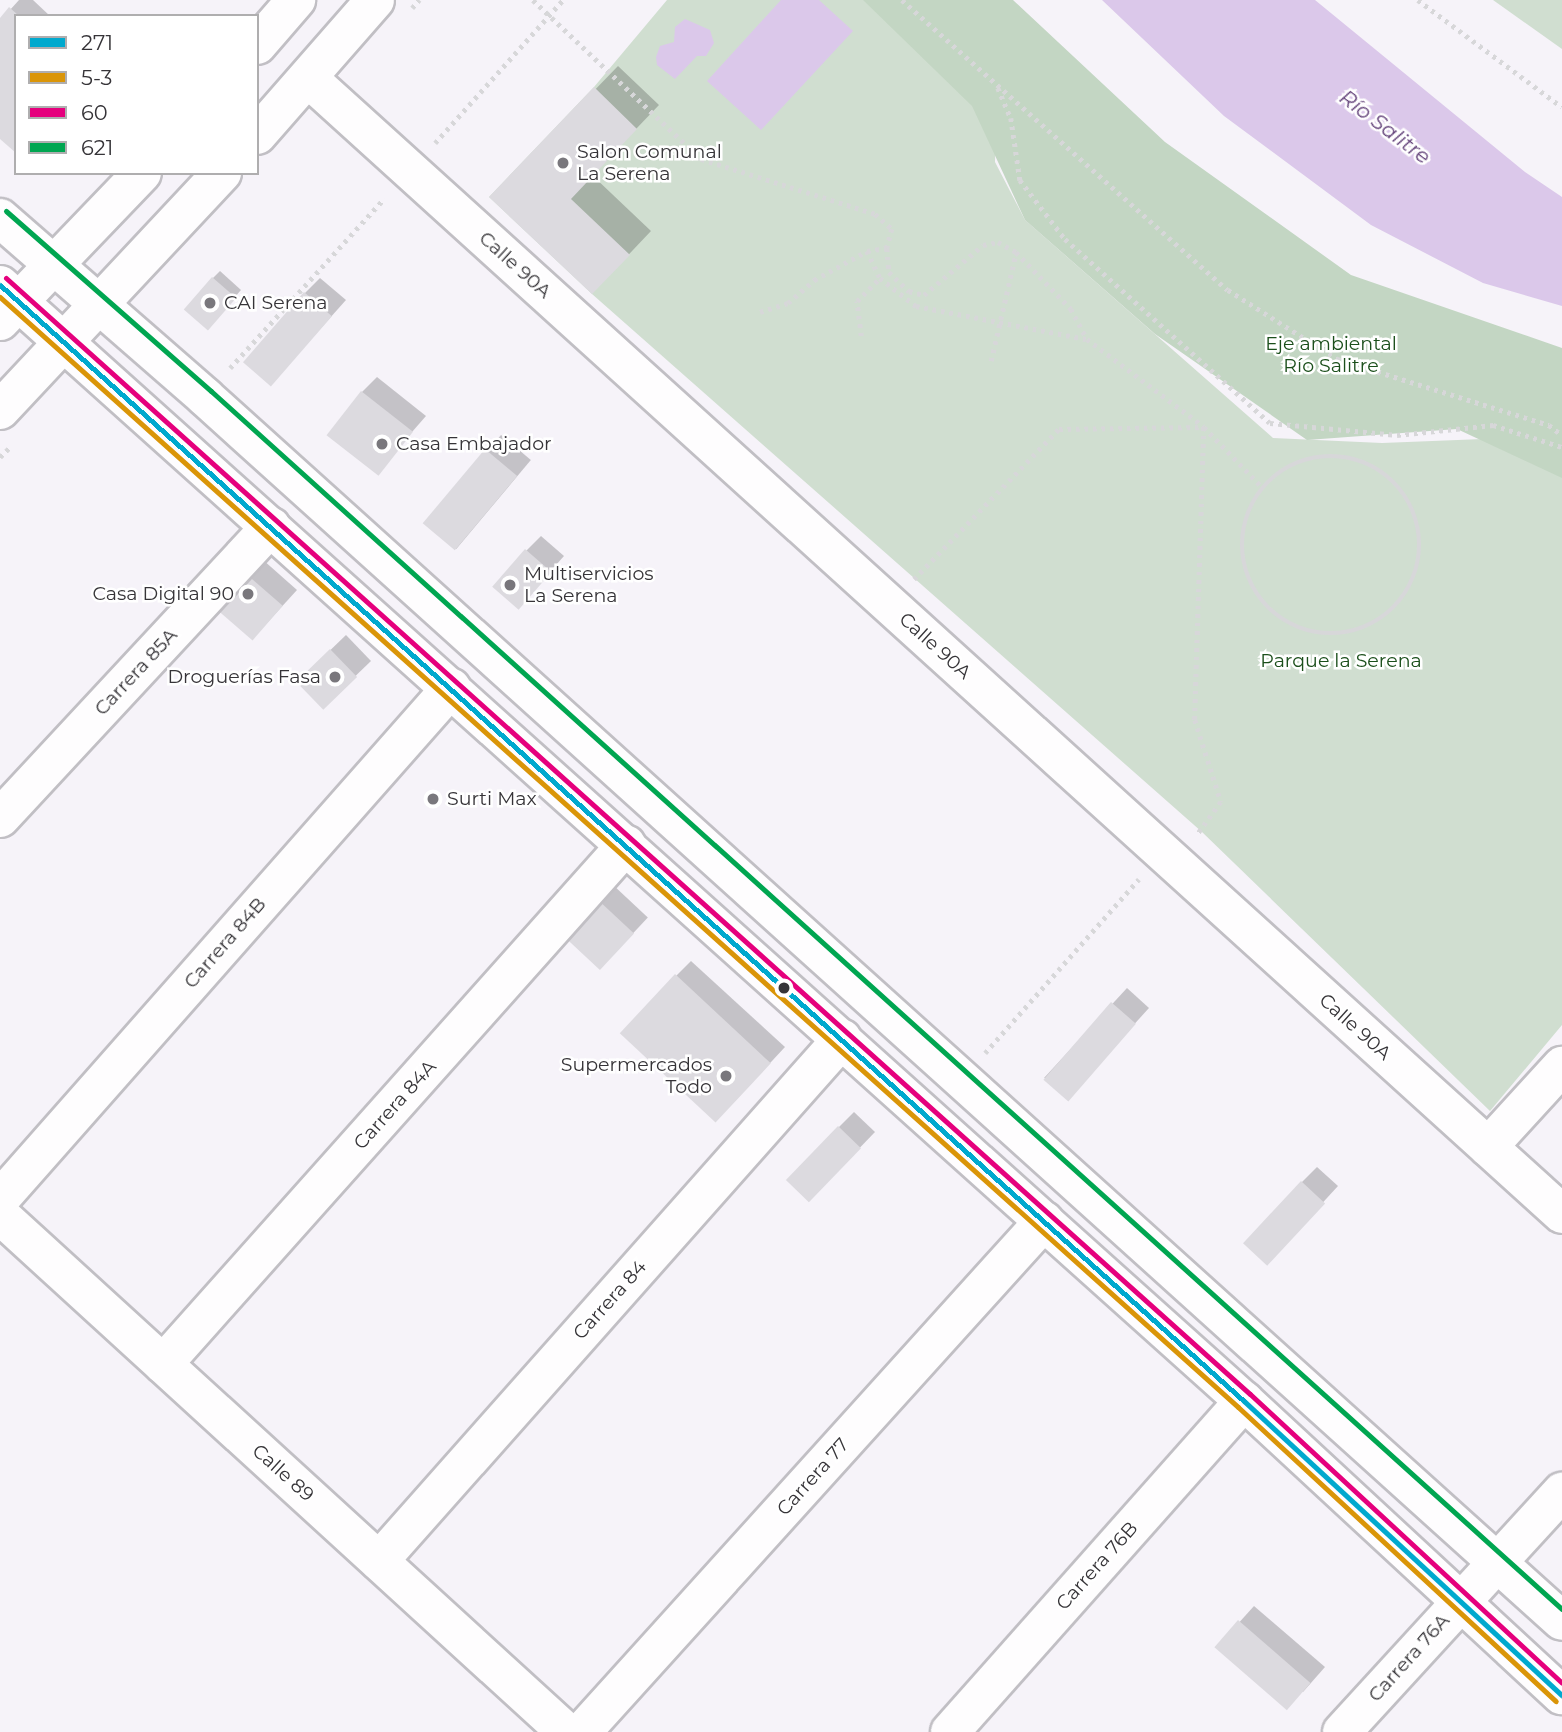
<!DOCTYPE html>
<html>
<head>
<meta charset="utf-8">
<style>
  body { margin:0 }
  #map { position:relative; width:1562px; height:1732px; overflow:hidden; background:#f6f3f9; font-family:Montserrat,sans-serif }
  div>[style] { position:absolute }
  .green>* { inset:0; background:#d0ded0 }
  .forest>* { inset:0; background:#c3d6c3 }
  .water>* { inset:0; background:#dbc8ea }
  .shadow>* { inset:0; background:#0003; transform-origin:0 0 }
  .building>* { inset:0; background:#dcdadf; transform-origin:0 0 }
  .path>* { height:4.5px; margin-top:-2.25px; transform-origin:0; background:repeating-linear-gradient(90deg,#d7d7d9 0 3.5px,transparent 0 8.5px) }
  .path>.ring { margin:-2.25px; padding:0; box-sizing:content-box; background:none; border:4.5px solid #d7d7d9; border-radius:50% }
  .roads { filter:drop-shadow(2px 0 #c1bfc4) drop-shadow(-2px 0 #c1bfc4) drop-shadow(0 2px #c1bfc4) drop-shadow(0 -2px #c1bfc4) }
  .minor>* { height:38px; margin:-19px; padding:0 19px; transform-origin:19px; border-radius:19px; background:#fefdfe }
  .major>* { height:38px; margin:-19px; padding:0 19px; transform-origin:19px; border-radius:19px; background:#fefdfe }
  .bus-1>* { height:5px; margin:-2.5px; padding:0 2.5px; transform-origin:2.5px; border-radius:2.5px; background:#00a9ce }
  .bus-2>* { height:5px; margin:-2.5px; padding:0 2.5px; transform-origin:2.5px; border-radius:2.5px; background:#da9508 }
  .bus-3>* { height:5px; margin:-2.5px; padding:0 2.5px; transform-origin:2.5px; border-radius:2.5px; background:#e5007d }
  .bus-4>* { height:5px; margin:-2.5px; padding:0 2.5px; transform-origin:2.5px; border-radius:2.5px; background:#00a651 }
  .dots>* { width:19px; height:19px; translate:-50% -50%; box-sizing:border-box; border:4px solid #fff; border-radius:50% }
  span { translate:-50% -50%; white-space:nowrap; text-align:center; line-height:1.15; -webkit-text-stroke:5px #fff; paint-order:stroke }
  .poi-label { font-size:19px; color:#363438 }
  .left { translate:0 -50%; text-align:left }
  .right { translate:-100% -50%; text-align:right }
  .street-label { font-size:19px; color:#363438 }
  .park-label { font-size:19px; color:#1b4f1b }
  .water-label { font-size:21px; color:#63427a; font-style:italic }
  .legend { position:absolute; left:14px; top:14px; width:245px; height:161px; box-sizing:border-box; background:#fff; border:2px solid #afaeaf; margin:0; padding:9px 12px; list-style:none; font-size:21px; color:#363438 }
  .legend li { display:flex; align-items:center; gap:14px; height:35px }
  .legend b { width:35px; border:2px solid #afaeaf }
</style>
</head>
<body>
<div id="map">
  <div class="green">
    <div style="clip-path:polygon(667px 0,878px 0,996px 101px,995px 162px,1025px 220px,1273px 438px,1382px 443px,1508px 438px,1562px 457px,1562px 1025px,1490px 1111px,1202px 832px,592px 294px,489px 197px,594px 87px)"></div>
    <div style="clip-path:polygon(1493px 0,1562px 0,1562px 49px)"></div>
  </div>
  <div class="forest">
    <div style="clip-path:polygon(863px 0,1013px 0,1165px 142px,1351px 275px,1562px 348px,1562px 478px,1457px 429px,1307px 440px,1155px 334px,1025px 220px,972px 106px)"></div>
  </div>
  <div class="water">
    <div style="clip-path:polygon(781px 0,819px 0,853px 31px,761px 130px,707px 81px)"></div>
    <div style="clip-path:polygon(1102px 0,1315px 0,1525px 172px,1562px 197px,1562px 306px,1483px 283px,1371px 225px,1224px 116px)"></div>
    <div style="clip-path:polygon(685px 19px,710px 30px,714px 43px,706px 56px,697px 56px,675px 79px,657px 65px,656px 57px,660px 46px,674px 42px,675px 27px)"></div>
  </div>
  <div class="shadow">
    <div style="clip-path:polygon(19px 0,33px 0,50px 16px,16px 16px,0 137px,0 21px)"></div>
    <div style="clip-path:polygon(618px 66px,659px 105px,592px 175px,651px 231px,615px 269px,491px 197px)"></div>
    <div style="clip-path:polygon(220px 271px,241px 290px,215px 320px,213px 278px)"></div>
    <div style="clip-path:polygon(320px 278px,346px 300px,271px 384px,305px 293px)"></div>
    <div style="clip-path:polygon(377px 377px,426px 416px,376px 473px,362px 392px)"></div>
    <div style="left:501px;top:435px;width:39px;height:116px;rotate:40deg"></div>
    <div style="clip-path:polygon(541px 536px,564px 556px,532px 592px,526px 551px)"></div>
    <div style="clip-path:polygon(262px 559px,297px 590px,266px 624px,216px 607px)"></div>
    <div style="left:346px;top:635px;width:36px;height:66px;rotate:46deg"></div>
    <div style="left:612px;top:884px;width:49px;height:70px;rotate:43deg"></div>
    <div style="clip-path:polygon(691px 961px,785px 1047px,732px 1104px,676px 976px)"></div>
    <div style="clip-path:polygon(1127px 988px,1149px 1008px,1081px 1083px,1044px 1078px)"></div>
    <div style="clip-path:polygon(854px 1112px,875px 1132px,824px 1185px,839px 1127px)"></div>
    <div style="clip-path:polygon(1317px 1167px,1338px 1186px,1282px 1247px,1302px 1182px)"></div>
    <div style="clip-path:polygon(1254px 1606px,1325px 1667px,1303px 1692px,1217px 1647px)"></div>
  </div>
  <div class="building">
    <div style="clip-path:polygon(9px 7px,19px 16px,16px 153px,0 139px,0 18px)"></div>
    <div style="clip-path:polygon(594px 87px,637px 129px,571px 199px,630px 255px,592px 294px,489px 197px)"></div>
    <div style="left:212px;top:277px;width:32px;height:43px;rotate:41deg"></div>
    <div style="left:304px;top:292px;width:37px;height:93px;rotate:41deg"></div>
    <div style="left:361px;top:391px;width:66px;height:56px;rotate:38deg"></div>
    <div style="left:485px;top:449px;width:42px;height:97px;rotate:40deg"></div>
    <div style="left:525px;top:549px;width:35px;height:50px;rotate:41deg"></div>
    <div style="left:245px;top:573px;width:50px;height:46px;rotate:41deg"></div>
    <div style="left:330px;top:649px;width:39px;height:47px;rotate:46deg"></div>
    <div style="left:596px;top:898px;width:52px;height:50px;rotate:43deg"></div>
    <div style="left:675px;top:974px;width:131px;height:81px;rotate:43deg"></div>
    <div style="left:1111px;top:1002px;width:33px;height:103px;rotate:41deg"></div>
    <div style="left:838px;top:1126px;width:32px;height:75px;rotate:44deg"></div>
    <div style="left:1301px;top:1181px;width:33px;height:85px;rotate:43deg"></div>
    <div style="left:1238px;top:1620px;width:96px;height:36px;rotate:41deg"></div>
  </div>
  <div class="path">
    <div style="left:533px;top:0;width:231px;rotate:43.4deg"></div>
    <div style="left:701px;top:159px;width:182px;rotate:17.5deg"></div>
    <div style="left:875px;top:214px;width:23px;rotate:41deg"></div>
    <div style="left:892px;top:229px;width:20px;rotate:105deg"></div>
    <div style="left:887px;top:248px;width:24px;rotate:85deg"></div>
    <div style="left:889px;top:272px;width:28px;rotate:44deg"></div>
    <div style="left:909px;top:291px;width:16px;rotate:15deg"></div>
    <div style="left:924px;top:295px;width:77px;rotate:-40.3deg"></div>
    <div style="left:983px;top:245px;width:15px;rotate:-11deg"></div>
    <div style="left:998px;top:242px;width:21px;rotate:29deg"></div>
    <div style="left:1016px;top:252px;width:79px;rotate:46deg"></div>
    <div style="left:1071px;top:309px;width:34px;rotate:62deg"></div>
    <div style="left:1087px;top:339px;width:146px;rotate:36.9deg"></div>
    <div style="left:1204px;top:427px;width:293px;rotate:91.8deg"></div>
    <div style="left:1195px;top:720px;width:86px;rotate:72.4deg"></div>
    <div style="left:1221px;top:802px;width:39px;rotate:126deg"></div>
    <div style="left:902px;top:0;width:436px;rotate:41.7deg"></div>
    <div style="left:1228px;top:290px;width:129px;rotate:32.3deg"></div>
    <div style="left:1337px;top:359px;width:222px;rotate:17.3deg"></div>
    <div style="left:1549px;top:425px;width:16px;rotate:38deg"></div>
    <div style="left:1418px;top:0;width:179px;rotate:36.6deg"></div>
    <div style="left:412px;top:8px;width:11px;rotate:-49deg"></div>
    <div style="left:998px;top:88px;width:33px;rotate:67deg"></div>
    <div style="left:1011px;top:118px;width:63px;rotate:81.7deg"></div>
    <div style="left:1020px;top:180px;width:74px;rotate:52.7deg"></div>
    <div style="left:1065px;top:239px;width:275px;rotate:41.9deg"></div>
    <div style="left:1270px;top:423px;width:128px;rotate:5.4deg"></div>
    <div style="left:1397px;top:435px;width:97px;rotate:-5.9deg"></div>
    <div style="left:1493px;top:425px;width:72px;rotate:17.7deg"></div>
    <div style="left:435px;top:143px;width:192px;rotate:-48.2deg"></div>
    <div style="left:867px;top:251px;width:30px;rotate:64deg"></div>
    <div style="left:880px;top:278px;width:46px;rotate:37.9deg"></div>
    <div style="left:916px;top:306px;width:173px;rotate:11deg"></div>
    <div style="left:760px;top:312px;width:29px;rotate:-18deg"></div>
    <div style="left:788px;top:303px;width:35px;rotate:-41deg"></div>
    <div style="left:814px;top:280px;width:60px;rotate:-28.7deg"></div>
    <div style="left:867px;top:251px;width:20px;rotate:-9deg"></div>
    <div style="left:861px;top:336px;width:35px;rotate:-97deg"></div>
    <div style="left:857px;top:301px;width:33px;rotate:-45deg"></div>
    <div style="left:991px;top:361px;width:111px;rotate:-77deg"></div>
    <div style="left:230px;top:368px;width:229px;rotate:-47.7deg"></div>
    <div class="ring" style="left:1242px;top:456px;width:173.5px;height:173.5px"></div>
    <div style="left:0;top:457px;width:13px;rotate:-45deg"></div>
    <div style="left:914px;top:579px;width:209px;rotate:-46deg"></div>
    <div style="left:1059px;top:429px;width:145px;rotate:-0.8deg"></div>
    <div style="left:1204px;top:427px;width:83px;rotate:46deg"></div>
    <div style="left:985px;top:1053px;width:232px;rotate:-48.5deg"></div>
  </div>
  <div class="roads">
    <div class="minor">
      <div style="left:308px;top:78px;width:1692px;rotate:42.17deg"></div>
      <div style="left:0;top:818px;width:398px;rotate:-47.1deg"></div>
      <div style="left:1488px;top:1147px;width:110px;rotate:-47.6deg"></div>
      <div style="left:0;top:1199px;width:682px;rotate:-48.57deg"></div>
      <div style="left:0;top:1215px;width:767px;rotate:42.41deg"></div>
      <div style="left:163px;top:1364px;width:696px;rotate:-48.26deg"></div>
      <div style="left:379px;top:1561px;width:698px;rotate:-48.43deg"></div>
      <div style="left:582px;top:1732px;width:689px;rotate:-47.88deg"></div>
      <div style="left:950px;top:1732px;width:443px;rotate:-48.4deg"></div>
      <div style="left:1342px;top:1732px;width:326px;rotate:-47.5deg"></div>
    </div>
    <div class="major">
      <div style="left:257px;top:45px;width:60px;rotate:-49.1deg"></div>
      <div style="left:257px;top:135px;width:179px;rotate:-48.8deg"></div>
      <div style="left:0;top:218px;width:272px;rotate:41.1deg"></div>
      <div style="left:205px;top:397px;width:1827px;rotate:42.05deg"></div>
      <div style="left:0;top:285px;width:1671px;rotate:41.9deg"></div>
      <div style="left:1244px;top:1401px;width:433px;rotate:42.8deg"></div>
      <div style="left:0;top:321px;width:205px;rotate:-46.2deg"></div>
      <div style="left:0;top:410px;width:325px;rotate:-46.9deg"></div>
    </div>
  </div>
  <div class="bus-1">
    <div style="left:0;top:285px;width:1671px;rotate:41.9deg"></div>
    <div style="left:1244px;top:1401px;width:433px;rotate:42.8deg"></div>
  </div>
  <div class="bus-2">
    <div style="left:0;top:297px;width:1663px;rotate:41.88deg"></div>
    <div style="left:1238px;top:1407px;width:433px;rotate:42.8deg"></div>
  </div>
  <div class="bus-3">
    <div style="left:6px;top:278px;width:1671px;rotate:41.9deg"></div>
    <div style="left:1250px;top:1394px;width:425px;rotate:42.8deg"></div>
  </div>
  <div class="bus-4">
    <div style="left:6px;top:211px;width:273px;rotate:41.3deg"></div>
    <div style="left:211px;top:391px;width:1819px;rotate:42.04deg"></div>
  </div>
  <div class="dots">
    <div style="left:563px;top:163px;background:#79777c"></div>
    <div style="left:210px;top:303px;background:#79777c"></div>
    <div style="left:382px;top:444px;background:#79777c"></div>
    <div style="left:510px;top:585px;background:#79777c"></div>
    <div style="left:248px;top:594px;background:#79777c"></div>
    <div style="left:335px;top:677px;background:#79777c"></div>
    <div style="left:433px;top:799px;background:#79777c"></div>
    <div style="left:784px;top:988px;background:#363438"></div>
    <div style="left:726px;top:1076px;background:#79777c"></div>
  </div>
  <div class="poi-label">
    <span class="left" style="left:577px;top:163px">Salon Comunal<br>La Serena</span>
    <span class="left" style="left:224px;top:303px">CAI Serena</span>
    <span class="left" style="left:396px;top:444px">Casa Embajador</span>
    <span class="left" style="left:524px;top:585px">Multiservicios<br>La Serena</span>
    <span class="right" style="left:234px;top:594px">Casa Digital 90</span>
    <span class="right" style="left:321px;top:677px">Droguerías Fasa</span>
    <span class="left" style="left:447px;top:799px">Surti Max</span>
    <span class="right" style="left:712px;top:1076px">Supermercados<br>Todo</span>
  </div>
  <div class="street-label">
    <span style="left:515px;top:265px;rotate:42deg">Calle 90A</span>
    <span style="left:935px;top:646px;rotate:42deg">Calle 90A</span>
    <span style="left:136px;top:672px;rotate:-47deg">Carrera 85A</span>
    <span style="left:225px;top:943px;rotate:-49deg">Carrera 84B</span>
    <span style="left:1355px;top:1027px;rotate:42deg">Calle 90A</span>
    <span style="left:395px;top:1105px;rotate:-48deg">Carrera 84A</span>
    <span style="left:610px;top:1300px;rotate:-48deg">Carrera 84</span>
    <span style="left:283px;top:1473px;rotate:42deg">Calle 89</span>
    <span style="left:813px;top:1477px;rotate:-48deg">Carrera 77</span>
    <span style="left:1097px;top:1566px;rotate:-48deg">Carrera 76B</span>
    <span style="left:1409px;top:1658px;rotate:-48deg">Carrera 76A</span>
  </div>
  <div class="park-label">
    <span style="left:1331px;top:355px">Eje ambiental<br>Río Salitre</span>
    <span style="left:1341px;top:661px">Parque la Serena</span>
  </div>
  <div class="water-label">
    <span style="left:1385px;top:127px;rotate:37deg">Río Salitre</span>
  </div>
  <ul class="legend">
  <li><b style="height:9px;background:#00a9ce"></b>271</li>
  <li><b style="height:9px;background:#da9508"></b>5-3</li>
  <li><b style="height:9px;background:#e5007d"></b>60</li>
  <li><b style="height:9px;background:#00a651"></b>621</li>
  </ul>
</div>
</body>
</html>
